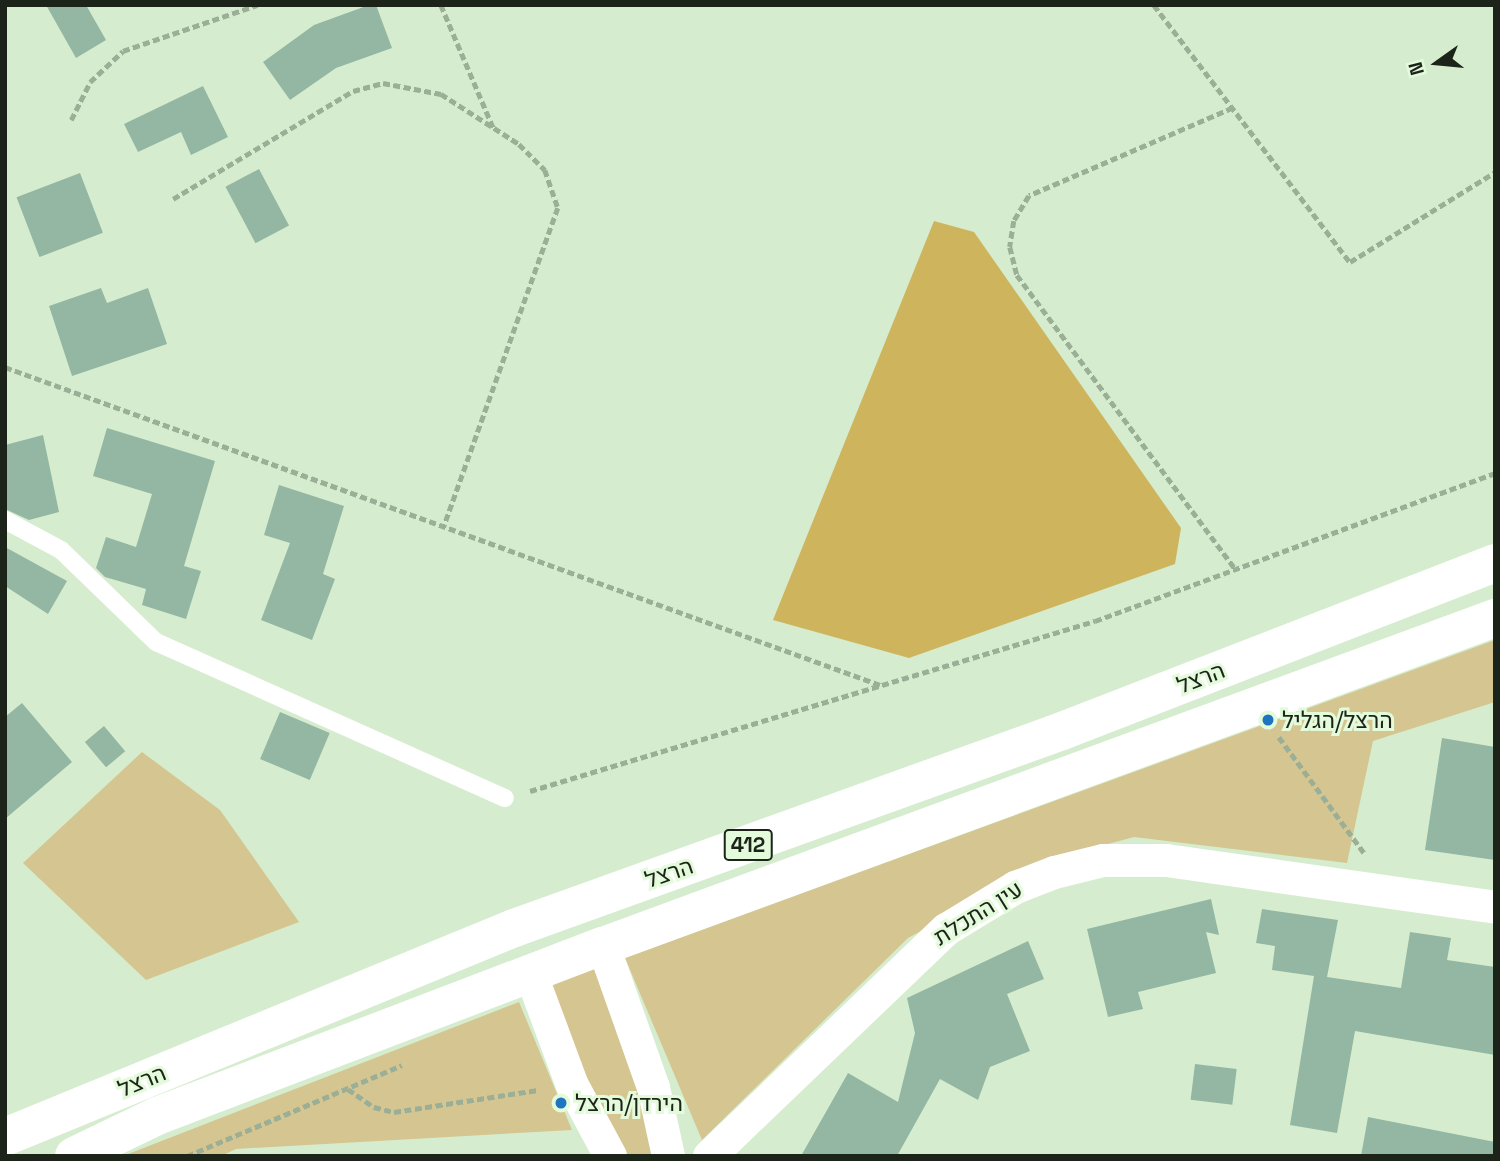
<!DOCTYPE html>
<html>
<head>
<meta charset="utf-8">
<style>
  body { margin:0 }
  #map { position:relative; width:1500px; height:1161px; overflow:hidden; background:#d5edce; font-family:"Space Grotesk",Heebo,sans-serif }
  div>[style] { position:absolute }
  .green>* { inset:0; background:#d5c590 }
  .forest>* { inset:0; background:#cfb45e }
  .building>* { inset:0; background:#93b7a3; transform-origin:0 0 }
  .path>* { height:4.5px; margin-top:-2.25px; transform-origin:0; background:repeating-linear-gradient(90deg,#9bae96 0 7px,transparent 0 10.5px) }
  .service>* { height:18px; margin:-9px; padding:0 9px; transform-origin:9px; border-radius:9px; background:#fff }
  .minor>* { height:33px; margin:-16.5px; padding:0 16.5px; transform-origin:16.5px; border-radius:16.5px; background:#fff }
  .primary>* { height:38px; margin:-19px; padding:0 19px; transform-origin:19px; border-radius:19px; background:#fff }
  .dots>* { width:19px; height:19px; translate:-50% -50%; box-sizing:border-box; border:4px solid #e3fadb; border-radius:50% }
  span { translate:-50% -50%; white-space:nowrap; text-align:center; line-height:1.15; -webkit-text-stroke:6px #e3fadb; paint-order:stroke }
  .shield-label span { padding:2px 5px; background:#e3fadb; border:2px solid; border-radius:5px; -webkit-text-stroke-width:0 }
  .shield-label { font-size:21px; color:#1c2419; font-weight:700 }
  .street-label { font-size:23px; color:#1c2419 }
  .poi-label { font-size:23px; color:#1c2419 }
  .left { translate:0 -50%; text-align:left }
  .frame { position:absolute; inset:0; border:7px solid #1c2419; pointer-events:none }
  .north { position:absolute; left:1402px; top:28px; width:70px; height:70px; -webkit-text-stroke:5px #e3fadb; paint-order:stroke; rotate:255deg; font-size:19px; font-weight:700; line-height:28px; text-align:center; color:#1c2419 }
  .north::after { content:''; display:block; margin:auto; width:24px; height:32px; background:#1c2419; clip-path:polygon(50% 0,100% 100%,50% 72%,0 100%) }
</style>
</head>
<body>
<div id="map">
  <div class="green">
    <div style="clip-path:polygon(1495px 640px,1495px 702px,1373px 741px,1347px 863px,1134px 837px,1056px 858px,908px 938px,702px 1140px,625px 958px)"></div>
    <div style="clip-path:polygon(142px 752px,220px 810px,299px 922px,146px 980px,23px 863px)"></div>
    <div style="clip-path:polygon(601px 964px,648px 1099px,654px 1156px,620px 1156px,540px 981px)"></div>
    <div style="clip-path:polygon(519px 1002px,572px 1130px,236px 1149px,221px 1156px,123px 1156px)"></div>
  </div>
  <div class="forest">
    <div style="clip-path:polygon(934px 221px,974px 232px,1181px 528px,1175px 564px,909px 658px,773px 620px)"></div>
  </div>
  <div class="building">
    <div style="clip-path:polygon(46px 5px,86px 5px,106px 40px,76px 58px)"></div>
    <div style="clip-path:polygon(369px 5px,376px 5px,392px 48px,336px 68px,290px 100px,263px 62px,314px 25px)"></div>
    <div style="clip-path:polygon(203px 86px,228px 137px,191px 155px,181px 132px,138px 152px,124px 124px)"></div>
    <div style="left:259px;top:169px;width:64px;height:38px;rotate:62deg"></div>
    <div style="left:80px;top:173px;width:64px;height:68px;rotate:69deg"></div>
    <div style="clip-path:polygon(101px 288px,107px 303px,148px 288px,167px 344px,72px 376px,49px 306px)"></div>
    <div style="clip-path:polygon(107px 428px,215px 461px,184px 566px,201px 571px,186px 619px,142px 605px,146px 589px,105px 577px,96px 568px,106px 537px,136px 547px,152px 494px,93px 476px)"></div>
    <div style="clip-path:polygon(43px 435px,59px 512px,29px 520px,5px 509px,5px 445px)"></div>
    <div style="clip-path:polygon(279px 485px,344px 506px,323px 574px,335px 579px,312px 640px,261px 620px,290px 543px,264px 535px)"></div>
    <div style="clip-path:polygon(5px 547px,67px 581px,48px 614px,5px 586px)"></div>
    <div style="clip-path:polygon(22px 703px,72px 762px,5px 819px,5px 717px)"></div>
    <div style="left:280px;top:712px;width:54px;height:51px;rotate:23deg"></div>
    <div style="left:104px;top:726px;width:33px;height:25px;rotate:50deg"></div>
    <div style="clip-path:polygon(1442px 738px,1495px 747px,1495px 860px,1425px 850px)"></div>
    <div style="clip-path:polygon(1211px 899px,1219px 935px,1206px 932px,1216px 973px,1138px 992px,1143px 1009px,1108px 1017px,1087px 929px)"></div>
    <div style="clip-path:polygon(1262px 909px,1338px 920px,1327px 977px,1401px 988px,1410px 932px,1451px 938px,1447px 960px,1495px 967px,1495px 1055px,1355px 1031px,1337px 1133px,1290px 1125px,1314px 976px,1272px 970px,1275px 946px,1256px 943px)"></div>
    <div style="clip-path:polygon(1028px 941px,1044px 979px,1007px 994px,1030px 1051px,990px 1067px,978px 1100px,940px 1079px,897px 1156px,801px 1156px,848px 1073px,898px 1102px,915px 1033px,907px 998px)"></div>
    <div style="left:1195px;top:1064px;width:42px;height:36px;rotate:7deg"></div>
    <div style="clip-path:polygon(1368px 1117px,1495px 1142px,1495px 1156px,1361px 1156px)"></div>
  </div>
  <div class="path">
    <div style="left:441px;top:5px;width:133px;rotate:66.9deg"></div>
    <div style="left:1154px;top:5px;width:323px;rotate:52.7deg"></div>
    <div style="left:1350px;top:262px;width:171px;rotate:-31.8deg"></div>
    <div style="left:1233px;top:108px;width:222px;rotate:156.7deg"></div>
    <div style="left:1029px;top:196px;width:29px;rotate:121deg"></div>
    <div style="left:1014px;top:221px;width:26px;rotate:99deg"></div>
    <div style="left:1010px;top:247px;width:29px;rotate:76deg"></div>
    <div style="left:1017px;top:275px;width:366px;rotate:53.4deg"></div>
    <div style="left:71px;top:120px;width:42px;rotate:-63.4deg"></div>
    <div style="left:90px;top:82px;width:45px;rotate:-43.2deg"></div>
    <div style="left:123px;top:51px;width:142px;rotate:-18.9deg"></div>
    <div style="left:173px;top:199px;width:210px;rotate:-31deg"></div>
    <div style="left:353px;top:91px;width:31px;rotate:-15deg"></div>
    <div style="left:383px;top:83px;width:59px;rotate:10.7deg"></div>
    <div style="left:441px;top:94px;width:93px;rotate:32.7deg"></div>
    <div style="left:519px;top:144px;width:37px;rotate:45deg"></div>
    <div style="left:545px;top:170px;width:40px;rotate:71.1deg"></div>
    <div style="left:558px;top:208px;width:338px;rotate:109.7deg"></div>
    <div style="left:5px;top:367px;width:931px;rotate:19.97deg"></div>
    <div style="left:1279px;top:737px;width:145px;rotate:53.7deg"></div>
    <div style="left:530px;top:791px;width:590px;rotate:-16.75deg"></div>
    <div style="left:1095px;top:621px;width:427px;rotate:-20.3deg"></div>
    <div style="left:348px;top:1089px;width:32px;rotate:35deg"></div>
    <div style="left:374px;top:1107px;width:21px;rotate:14deg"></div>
    <div style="left:394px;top:1112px;width:146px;rotate:-8.7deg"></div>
    <div style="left:187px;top:1156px;width:233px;rotate:-22.9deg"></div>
  </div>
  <div class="service">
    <div style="left:5px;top:520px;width:64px;rotate:28.2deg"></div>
    <div style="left:61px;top:550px;width:132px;rotate:44.1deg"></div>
    <div style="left:156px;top:642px;width:382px;rotate:24.1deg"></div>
  </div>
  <div class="minor">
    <div style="left:603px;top:946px;width:150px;rotate:70.5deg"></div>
    <div style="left:653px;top:1087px;width:71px;rotate:77.7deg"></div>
    <div style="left:531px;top:975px;width:117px;rotate:69.6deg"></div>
    <div style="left:572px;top:1085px;width:81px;rotate:61.8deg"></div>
    <div style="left:709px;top:1156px;width:328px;rotate:-43.8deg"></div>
    <div style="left:946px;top:929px;width:81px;rotate:-31.3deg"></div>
    <div style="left:1015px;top:887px;width:42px;rotate:-21deg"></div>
    <div style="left:1054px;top:872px;width:50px;rotate:-13.8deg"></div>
    <div style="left:1103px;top:860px;width:63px"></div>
    <div style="left:1166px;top:860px;width:332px;rotate:8.1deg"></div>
  </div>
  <div class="primary">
    <div style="left:5px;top:1137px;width:550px;rotate:-22.32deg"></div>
    <div style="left:514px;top:928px;width:582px;rotate:-19.77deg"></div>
    <div style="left:1062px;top:731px;width:464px;rotate:-21.2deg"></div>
    <div style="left:74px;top:1156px;width:92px;rotate:-25.7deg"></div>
    <div style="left:157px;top:1116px;width:477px;rotate:-20.9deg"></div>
    <div style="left:603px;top:946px;width:950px;rotate:-20.19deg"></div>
  </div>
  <div class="dots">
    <div style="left:1268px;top:720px;background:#1f74c2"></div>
    <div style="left:561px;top:1103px;background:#1f74c2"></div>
  </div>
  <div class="shield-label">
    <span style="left:748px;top:845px">412</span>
  </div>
  <div class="street-label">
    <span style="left:1201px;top:678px;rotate:-21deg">הרצל</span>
    <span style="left:669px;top:873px;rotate:-19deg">הרצל</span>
    <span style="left:978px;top:913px;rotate:-32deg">עין התכלת</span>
    <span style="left:142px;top:1081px;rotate:-22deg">הרצל</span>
  </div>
  <div class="poi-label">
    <span class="left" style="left:1282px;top:720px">הרצל/הגליל</span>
    <span class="left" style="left:575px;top:1103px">הירדן/הרצל</span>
  </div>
  <div class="frame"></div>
  <div class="north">N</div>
</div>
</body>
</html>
